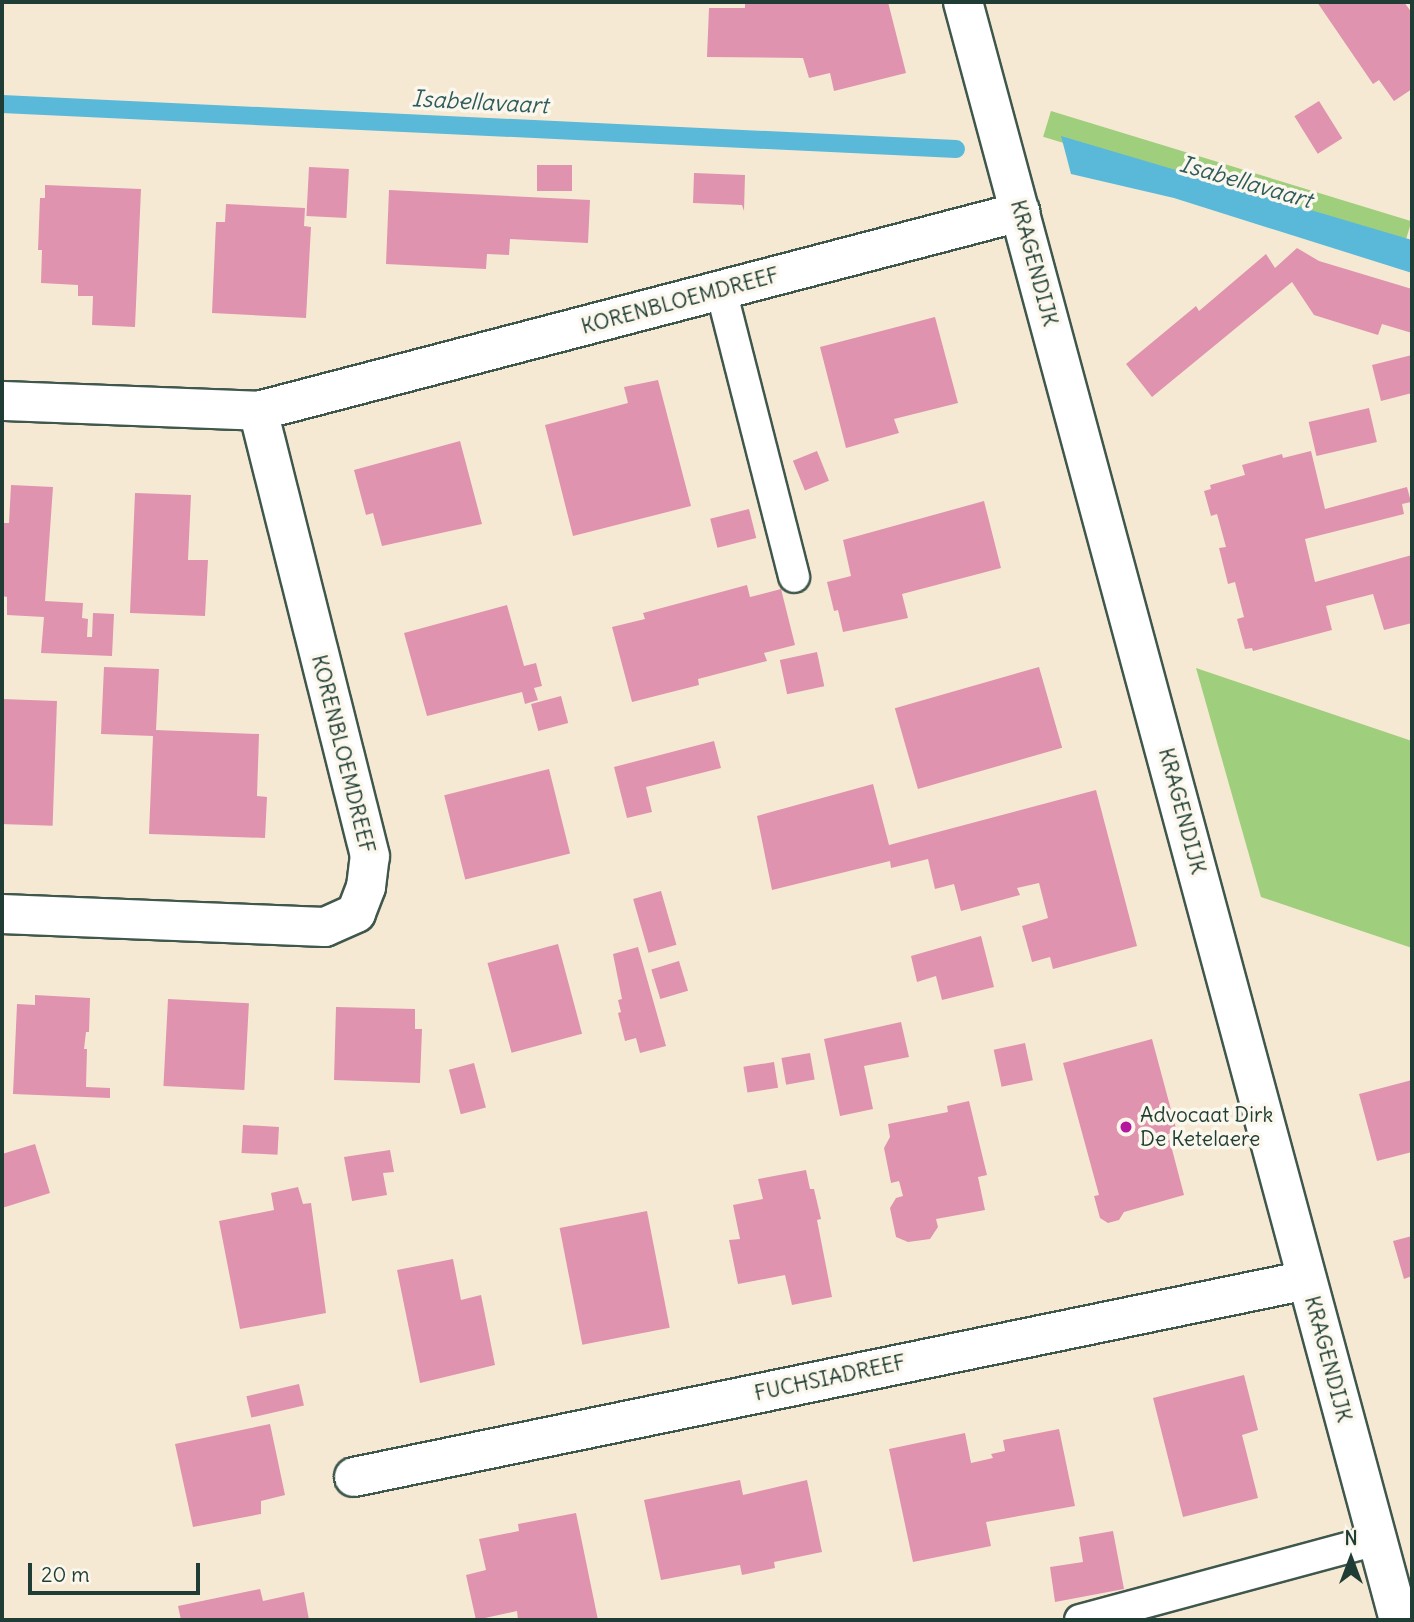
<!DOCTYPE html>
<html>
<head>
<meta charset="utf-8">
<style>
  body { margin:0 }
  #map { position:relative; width:1414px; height:1622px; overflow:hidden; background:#f6e9d3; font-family:Delius,sans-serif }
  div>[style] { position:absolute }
  .green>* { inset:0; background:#9fce7c; transform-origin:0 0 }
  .water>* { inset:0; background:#5ab9d9 }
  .stream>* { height:18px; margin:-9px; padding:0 9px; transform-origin:9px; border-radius:9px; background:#5ab9d9 }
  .building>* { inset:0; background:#df93af; transform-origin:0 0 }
  .roads { filter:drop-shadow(2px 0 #3f574c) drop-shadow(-2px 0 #3f574c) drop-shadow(0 2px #3f574c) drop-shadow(0 -2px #3f574c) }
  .lane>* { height:30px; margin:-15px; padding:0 15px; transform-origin:15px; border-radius:15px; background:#fff }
  .street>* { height:38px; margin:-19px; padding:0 19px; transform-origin:19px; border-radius:19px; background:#fff }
  .dots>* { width:19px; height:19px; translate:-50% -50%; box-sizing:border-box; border:4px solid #fbf7ec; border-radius:50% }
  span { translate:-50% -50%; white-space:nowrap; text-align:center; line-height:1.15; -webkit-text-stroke:7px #fbf7ec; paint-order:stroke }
  .street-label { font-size:21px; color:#1f3d34 }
  .poi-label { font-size:21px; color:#1f3d34 }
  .left { translate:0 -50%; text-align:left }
  .water-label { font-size:23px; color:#2e5c5d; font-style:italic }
  .frame { position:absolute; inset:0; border:4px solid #1f3d34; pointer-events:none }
  .north { position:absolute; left:1316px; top:1524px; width:70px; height:70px; -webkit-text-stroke:5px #fbf7ec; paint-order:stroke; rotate:0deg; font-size:19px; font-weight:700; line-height:28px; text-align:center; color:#1f3d34 }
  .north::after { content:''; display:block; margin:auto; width:24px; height:32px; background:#1f3d34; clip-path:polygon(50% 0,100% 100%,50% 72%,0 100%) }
  .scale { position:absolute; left:28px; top:1563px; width:172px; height:32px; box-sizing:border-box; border:4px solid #1f3d34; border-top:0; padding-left:9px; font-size:21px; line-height:24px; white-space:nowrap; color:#1f3d34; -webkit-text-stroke:5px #fbf7ec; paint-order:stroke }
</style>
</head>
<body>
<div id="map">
  <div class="green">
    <div style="left:1051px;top:111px;width:377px;height:27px;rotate:17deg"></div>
    <div style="clip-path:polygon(1196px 668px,1412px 741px,1412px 948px,1261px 897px)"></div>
  </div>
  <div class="water">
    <div style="clip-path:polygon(1061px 136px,1412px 240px,1412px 273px,1174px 198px,1071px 174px)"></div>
  </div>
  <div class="stream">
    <div style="left:2px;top:104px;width:955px;rotate:2.7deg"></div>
  </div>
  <div class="building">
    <div style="clip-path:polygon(745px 2px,888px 2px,906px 73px,834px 91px,830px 73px,809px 78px,803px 58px,707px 57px,709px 8px,745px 8px)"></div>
    <div style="clip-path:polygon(1317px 2px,1404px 2px,1412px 13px,1412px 89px,1394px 101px,1379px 80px,1373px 84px)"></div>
    <div style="left:1319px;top:101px;width:44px;height:29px;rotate:58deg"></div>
    <div style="left:537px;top:165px;width:35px;height:26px"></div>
    <div style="left:309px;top:167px;width:40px;height:49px;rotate:3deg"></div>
    <div style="clip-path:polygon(694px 173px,745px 175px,744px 211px,742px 205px,693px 203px)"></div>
    <div style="clip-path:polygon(45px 185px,141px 189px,135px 327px,92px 325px,93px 296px,78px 296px,78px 285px,41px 283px,42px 250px,38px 250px,40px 198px,45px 198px)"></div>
    <div style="clip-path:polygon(389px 190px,590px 200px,588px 243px,510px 239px,509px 255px,487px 254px,486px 269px,386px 264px)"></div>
    <div style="clip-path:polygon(226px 204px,305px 208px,304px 226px,311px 227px,306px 318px,212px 313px,216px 222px,225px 222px)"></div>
    <div style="clip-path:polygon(1297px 248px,1319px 261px,1412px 289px,1412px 333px,1382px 324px,1378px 335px,1314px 315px,1292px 282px,1152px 397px,1126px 364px,1196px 306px,1199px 311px,1266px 254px,1275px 268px)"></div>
    <div style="clip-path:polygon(935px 317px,958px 403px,894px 419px,899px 433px,846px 448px,820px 347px)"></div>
    <div style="clip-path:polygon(1412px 355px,1412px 393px,1381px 401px,1372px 365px)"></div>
    <div style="clip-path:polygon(658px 380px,691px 506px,573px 536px,545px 425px,628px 403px,624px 387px)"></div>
    <div style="left:1369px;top:408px;width:35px;height:62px;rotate:77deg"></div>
    <div style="clip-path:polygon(460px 441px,482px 524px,382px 546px,373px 513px,366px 515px,354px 470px)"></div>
    <div style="left:817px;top:451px;width:32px;height:26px;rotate:68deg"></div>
    <div style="clip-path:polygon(1311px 451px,1325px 509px,1407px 487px,1411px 502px,1402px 504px,1404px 514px,1305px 539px,1315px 582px,1412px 555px,1412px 623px,1384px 630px,1373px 594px,1326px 606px,1332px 630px,1253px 651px,1252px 648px,1245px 649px,1237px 619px,1244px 617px,1235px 582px,1228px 584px,1219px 548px,1226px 547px,1217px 514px,1211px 516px,1204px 491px,1211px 489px,1210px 485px,1245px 475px,1242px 465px,1282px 454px,1283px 458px)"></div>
    <div style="clip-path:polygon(11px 485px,53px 487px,45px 601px,83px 603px,82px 618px,88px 619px,87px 637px,92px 637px,93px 613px,114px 614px,112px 656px,41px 653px,44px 617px,7px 615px,7px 597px,2px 596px,2px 523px,9px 523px)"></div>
    <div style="clip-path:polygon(135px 493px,191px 495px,188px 560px,208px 560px,205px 616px,130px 613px)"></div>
    <div style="clip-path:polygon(984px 501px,1001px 568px,902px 594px,908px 618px,843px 632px,838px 610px,834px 611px,827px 582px,851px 576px,843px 540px)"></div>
    <div style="left:749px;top:509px;width:30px;height:40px;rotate:76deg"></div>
    <div style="clip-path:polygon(747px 585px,750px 597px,781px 589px,795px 645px,764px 653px,767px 661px,698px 679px,699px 685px,632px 702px,612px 627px,645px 619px,643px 613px)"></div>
    <div style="clip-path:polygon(507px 605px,524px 666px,536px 663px,542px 686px,534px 688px,538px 700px,525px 704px,522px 692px,427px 716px,404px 633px)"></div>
    <div style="left:817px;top:652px;width:35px;height:38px;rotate:78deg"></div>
    <div style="clip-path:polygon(104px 667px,159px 669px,156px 730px,259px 734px,257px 796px,267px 797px,265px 838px,149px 834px,153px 736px,101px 734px)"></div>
    <div style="left:1039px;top:667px;width:84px;height:150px;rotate:74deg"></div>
    <div style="left:561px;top:696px;width:28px;height:31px;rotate:75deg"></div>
    <div style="left:2px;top:699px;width:55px;height:125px;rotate:2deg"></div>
    <div style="clip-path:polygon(714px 741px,721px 768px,646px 787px,652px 812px,627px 818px,614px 767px)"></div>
    <div style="left:549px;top:769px;width:87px;height:108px;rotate:76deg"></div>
    <div style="clip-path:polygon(873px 784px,889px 845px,1096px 790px,1137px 946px,1053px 969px,1050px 957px,1032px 962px,1022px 926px,1048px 918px,1039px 883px,1017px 888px,1020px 895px,961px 911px,954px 884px,935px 889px,928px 859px,891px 868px,890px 861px,772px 890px,757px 816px)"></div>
    <div style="left:661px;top:891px;width:56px;height:29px;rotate:74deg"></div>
    <div style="clip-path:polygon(981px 936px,994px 987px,942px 1000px,936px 976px,917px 982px,911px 956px)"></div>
    <div style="left:558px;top:944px;width:93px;height:73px;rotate:75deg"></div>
    <div style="clip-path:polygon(638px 947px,666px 1046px,640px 1053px,636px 1038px,625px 1041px,618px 1013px,621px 1012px,618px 1000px,622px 999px,613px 954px)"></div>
    <div style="left:679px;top:961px;width:31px;height:29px;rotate:73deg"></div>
    <div style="clip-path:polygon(35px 995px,90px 998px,89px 1032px,86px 1032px,84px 1049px,87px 1049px,86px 1087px,110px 1088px,110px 1098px,13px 1094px,17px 1004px,35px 1005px)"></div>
    <div style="left:168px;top:999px;width:81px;height:87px;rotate:3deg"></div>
    <div style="clip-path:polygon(336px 1007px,415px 1009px,415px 1029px,422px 1029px,420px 1083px,334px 1080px)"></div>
    <div style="clip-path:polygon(901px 1022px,909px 1057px,864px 1066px,873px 1109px,840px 1116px,824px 1039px)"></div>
    <div style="clip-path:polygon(1152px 1039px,1177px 1132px,1168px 1134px,1184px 1195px,1124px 1212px,1119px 1220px,1108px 1223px,1100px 1218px,1094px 1196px,1099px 1195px,1063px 1063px)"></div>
    <div style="left:1025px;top:1043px;width:38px;height:32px;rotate:78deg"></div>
    <div style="left:810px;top:1053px;width:27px;height:29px;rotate:80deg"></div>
    <div style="left:774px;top:1062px;width:26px;height:31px;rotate:81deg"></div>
    <div style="left:474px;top:1063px;width:46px;height:26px;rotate:75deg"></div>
    <div style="clip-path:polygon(1412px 1080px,1412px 1152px,1377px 1161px,1359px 1094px)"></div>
    <div style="clip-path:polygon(969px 1101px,987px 1175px,978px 1177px,985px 1210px,936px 1219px,938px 1227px,930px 1239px,908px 1242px,896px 1237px,890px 1208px,896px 1198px,903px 1196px,899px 1181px,891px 1183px,884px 1148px,890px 1137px,888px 1124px,948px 1112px,947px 1106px)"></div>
    <div style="left:243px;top:1125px;width:36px;height:28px;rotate:3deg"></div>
    <div style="clip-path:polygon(35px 1144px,50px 1193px,2px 1208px,2px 1154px)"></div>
    <div style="clip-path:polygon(390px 1150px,394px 1172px,383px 1173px,387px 1195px,352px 1201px,344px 1157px)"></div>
    <div style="clip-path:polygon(806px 1170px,810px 1189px,814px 1189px,821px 1219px,817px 1220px,832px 1297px,792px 1305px,785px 1275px,738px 1284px,729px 1240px,740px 1239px,733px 1205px,763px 1199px,758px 1179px)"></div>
    <div style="clip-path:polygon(298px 1187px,303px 1204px,311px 1203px,326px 1313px,240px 1329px,219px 1221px,274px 1210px,271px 1193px)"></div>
    <div style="left:647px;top:1211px;width:119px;height:89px;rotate:79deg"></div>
    <div style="clip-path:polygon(1412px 1236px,1412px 1276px,1404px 1279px,1393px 1241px)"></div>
    <div style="clip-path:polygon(453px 1259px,461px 1300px,481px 1295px,495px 1365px,420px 1383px,397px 1270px)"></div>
    <div style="clip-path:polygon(1244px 1375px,1258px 1430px,1242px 1435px,1258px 1498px,1183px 1517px,1153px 1398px)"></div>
    <div style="left:299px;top:1384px;width:22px;height:54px;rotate:77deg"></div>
    <div style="clip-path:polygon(270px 1424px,285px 1495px,261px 1501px,261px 1514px,193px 1527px,175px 1444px)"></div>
    <div style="clip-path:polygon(1059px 1429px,1075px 1506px,986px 1522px,991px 1546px,913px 1562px,889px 1449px,965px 1433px,971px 1463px,993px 1458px,991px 1454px,1005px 1451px,1003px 1440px)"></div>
    <div style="clip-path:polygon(740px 1480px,743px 1495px,807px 1480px,822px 1552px,774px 1562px,775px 1568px,742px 1575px,740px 1565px,661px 1580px,644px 1500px)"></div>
    <div style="clip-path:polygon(576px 1513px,598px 1620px,518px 1620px,517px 1611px,476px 1620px,466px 1575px,486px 1570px,479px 1539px,519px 1531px,518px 1524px)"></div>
    <div style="clip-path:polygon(1113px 1531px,1124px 1589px,1055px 1602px,1050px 1567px,1083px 1562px,1079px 1537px)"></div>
    <div style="clip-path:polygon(260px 1589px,263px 1601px,304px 1592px,309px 1620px,181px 1620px,178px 1606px)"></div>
  </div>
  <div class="roads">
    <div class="lane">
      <div style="left:721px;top:290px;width:296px;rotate:75.7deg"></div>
      <div style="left:1080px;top:1620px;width:307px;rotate:-15.1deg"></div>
    </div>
    <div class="street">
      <div style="left:963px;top:2px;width:1676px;rotate:74.92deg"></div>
      <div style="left:2px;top:401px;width:256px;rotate:2.2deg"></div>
      <div style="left:258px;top:411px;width:788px;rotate:-14.64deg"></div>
      <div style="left:2px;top:914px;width:323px;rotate:2.3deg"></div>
      <div style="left:325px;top:927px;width:34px;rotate:-24deg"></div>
      <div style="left:356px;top:913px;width:28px;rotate:-69deg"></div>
      <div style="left:366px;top:887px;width:31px;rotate:-83deg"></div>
      <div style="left:370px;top:856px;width:459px;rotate:-104.1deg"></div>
      <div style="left:354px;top:1477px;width:973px;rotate:-11.68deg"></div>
    </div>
  </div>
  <div class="dots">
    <div style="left:1126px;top:1127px;background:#b5179e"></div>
  </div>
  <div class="street-label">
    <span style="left:1034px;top:263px;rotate:75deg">KRAGENDIJK</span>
    <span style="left:680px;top:301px;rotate:-15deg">KORENBLOEMDREEF</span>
    <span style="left:343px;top:754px;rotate:76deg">KORENBLOEMDREEF</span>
    <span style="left:1182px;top:811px;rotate:75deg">KRAGENDIJK</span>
    <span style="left:1328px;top:1359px;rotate:75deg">KRAGENDIJK</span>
    <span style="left:830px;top:1378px;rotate:-12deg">FUCHSIADREEF</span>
  </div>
  <div class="poi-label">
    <span class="left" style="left:1140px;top:1127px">Advocaat Dirk<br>De Ketelaere</span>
  </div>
  <div class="water-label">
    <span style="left:480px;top:102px;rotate:3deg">Isabellavaart</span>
    <span style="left:1246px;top:182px;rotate:16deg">Isabellavaart</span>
  </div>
  <div class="frame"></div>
  <div class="north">N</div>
  <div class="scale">20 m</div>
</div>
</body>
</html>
